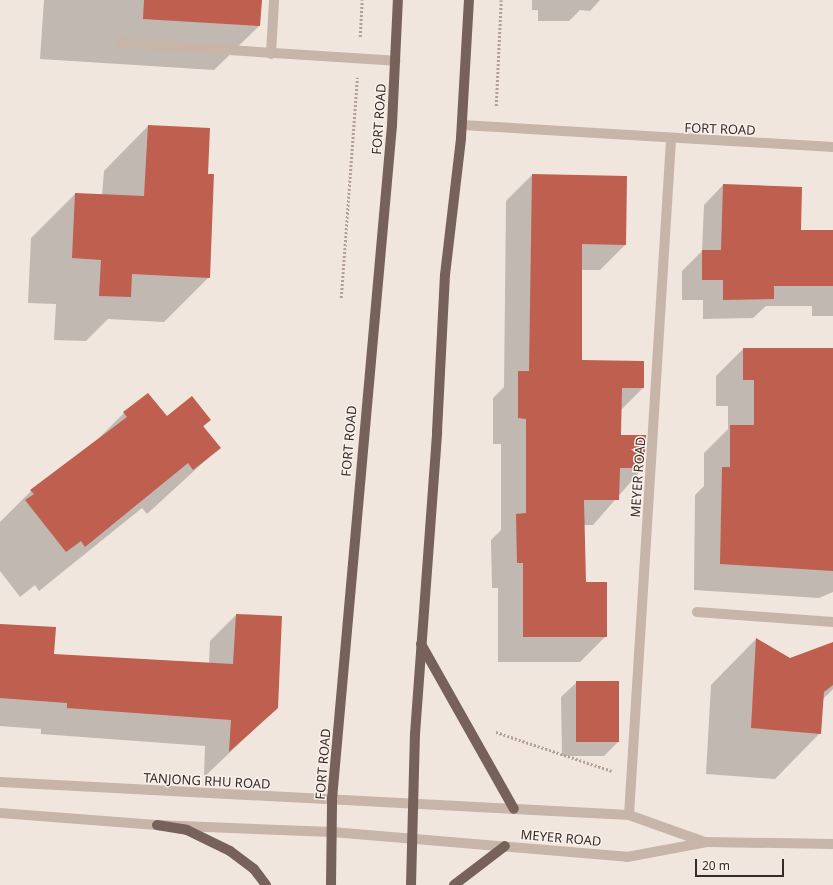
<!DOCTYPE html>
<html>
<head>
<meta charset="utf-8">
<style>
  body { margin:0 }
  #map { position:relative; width:833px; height:885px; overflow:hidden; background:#f1e6de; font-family:"Noto Sans",sans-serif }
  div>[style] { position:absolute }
  .shadow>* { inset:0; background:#0003 }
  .building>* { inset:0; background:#be5f4f; transform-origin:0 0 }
  .path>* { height:2.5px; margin-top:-1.25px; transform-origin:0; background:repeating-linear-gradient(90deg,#b49f95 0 2px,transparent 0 4px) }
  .service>* { height:10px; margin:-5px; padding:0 5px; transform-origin:5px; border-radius:5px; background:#c8b5aa }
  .minor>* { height:10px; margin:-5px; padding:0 5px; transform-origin:5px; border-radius:5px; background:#c8b5aa }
  .tertiary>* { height:10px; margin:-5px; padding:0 5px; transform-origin:5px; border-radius:5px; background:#c8b5aa }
  .primary>* { height:10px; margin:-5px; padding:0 5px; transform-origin:5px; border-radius:5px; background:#77625b }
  span { translate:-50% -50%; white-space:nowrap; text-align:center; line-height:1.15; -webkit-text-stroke:3px #f9f1ea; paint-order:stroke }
  .street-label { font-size:13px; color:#362c29 }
  .scale { position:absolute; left:695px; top:859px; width:89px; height:18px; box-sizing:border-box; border:2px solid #362c29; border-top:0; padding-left:5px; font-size:12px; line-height:14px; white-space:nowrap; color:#362c29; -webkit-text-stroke:3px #f9f1ea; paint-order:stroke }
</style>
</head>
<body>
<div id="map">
  <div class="shadow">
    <div style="clip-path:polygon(44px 0,261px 0,259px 26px,214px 70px,40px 59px)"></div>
    <div style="clip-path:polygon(532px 0,600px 0,590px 11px,580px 10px,569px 21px,538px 21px,538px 10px,532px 10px)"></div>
    <div style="clip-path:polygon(148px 126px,207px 174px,209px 277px,164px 322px,108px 319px,86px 341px,54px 340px,56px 304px,28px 303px,31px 238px,75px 194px,102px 195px,104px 171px)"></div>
    <div style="clip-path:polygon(532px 175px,625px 245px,600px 270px,581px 270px,581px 361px,643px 388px,621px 410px,620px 436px,643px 468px,593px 525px,584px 525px,585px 583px,606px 636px,580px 662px,498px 662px,498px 588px,492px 588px,491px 540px,501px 530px,501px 444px,493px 444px,493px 398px,504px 387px,506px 201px)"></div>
    <div style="clip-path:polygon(723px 185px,800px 231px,833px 231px,833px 316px,812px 316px,812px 306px,766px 306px,753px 318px,703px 319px,703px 300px,682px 300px,682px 271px,702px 251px,704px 205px)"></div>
    <div style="clip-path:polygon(743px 349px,833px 349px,833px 592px,819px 598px,694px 590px,695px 495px,704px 486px,704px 453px,728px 429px,728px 406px,716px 406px,716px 376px)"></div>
    <div style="clip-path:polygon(124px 413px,210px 420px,203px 427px,219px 448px,147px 514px,142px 508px,39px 591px,35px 585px,20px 597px,0 571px,0 522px,31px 491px,97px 440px)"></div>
    <div style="clip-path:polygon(236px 615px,281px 616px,277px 708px,204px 777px,205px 746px,41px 734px,41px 729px,0 726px,0 625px,52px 655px,209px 663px,210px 641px)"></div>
    <div style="clip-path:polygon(756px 639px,790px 659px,833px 643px,833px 689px,822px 700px,820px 733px,775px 779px,706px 774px,711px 685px)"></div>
    <div style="clip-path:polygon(576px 683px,618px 742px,604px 756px,562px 756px,561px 697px)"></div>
  </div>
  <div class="building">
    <div style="clip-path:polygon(144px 0,262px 0,260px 26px,143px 19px)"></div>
    <div style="clip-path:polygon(148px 125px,210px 128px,208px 174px,214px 174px,210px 278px,132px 274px,131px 297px,99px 296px,101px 260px,72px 258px,75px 193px,144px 196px)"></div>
    <div style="clip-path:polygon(532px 174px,627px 176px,626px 245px,582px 244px,582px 360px,644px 361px,644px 388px,622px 388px,621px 435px,646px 435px,644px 468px,620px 468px,619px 500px,584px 500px,586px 582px,607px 582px,607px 637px,523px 637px,523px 563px,517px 563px,516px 514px,526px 513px,526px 419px,518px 418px,518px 371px,529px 371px)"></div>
    <div style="clip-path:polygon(723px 184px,802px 187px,801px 230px,833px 230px,833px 286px,774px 286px,774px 299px,723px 300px,723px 280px,702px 280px,702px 250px,721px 250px)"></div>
    <div style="clip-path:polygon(743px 348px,833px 348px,833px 571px,720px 564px,722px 467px,730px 467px,730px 425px,754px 425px,754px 380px,743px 380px)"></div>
    <div style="clip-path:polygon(148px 393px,167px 416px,192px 396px,211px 420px,203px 426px,221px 448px,193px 470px,188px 463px,85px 547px,81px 541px,66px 552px,25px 500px,34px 494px,30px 490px,127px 417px,123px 412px)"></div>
    <div style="clip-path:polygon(236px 614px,282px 616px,278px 708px,229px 752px,231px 720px,67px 708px,67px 703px,0 698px,0 624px,56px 627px,54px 654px,233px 664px)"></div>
    <div style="clip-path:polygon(756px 638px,790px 658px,833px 642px,833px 685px,824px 692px,821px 734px,751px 728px)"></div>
    <div style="left:619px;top:681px;width:61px;height:43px;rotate:90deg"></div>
  </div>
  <div class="path">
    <div style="left:360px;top:37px;width:37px;rotate:-87deg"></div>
    <div style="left:496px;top:106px;width:106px;rotate:-87.3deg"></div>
    <div style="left:341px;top:298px;width:221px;rotate:-85.8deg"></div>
    <div style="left:496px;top:732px;width:122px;rotate:18.6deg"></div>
  </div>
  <div class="service">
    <div style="left:120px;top:43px;width:276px;rotate:3.7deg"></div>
    <div style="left:271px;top:54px;width:54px;rotate:-86.8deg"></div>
    <div style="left:697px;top:612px;width:136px;rotate:4.2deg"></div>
  </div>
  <div class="minor">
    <div style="left:462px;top:125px;width:372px;rotate:3.4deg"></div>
    <div style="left:629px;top:815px;width:676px;rotate:-86.44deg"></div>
  </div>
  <div class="tertiary">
    <div style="left:0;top:782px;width:630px;rotate:3deg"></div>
    <div style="left:629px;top:815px;width:81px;rotate:19.6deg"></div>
    <div style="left:0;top:813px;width:157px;rotate:4.4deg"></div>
    <div style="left:157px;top:825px;width:175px;rotate:2.3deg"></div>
    <div style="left:332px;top:832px;width:296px;rotate:4.8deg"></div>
    <div style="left:627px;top:857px;width:81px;rotate:-10.6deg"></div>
    <div style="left:707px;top:842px;width:126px;rotate:0.9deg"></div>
  </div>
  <div class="primary">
    <div style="left:421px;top:644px;width:189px;rotate:60.6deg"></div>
    <div style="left:157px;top:825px;width:30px;rotate:9deg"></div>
    <div style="left:187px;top:830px;width:48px;rotate:26deg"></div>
    <div style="left:230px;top:851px;width:30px;rotate:37deg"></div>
    <div style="left:254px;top:869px;width:20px;rotate:53deg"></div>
    <div style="left:331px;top:885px;width:86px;rotate:-89.3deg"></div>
    <div style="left:332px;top:799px;width:677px;rotate:-84.91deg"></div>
    <div style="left:392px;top:125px;width:125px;rotate:-87.3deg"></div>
    <div style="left:411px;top:885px;width:151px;rotate:-88.5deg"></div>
    <div style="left:415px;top:734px;width:303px;rotate:-85.8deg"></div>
    <div style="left:437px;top:432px;width:157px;rotate:-87.1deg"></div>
    <div style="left:445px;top:275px;width:138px;rotate:-83.3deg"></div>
    <div style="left:461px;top:138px;width:138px;rotate:-86.7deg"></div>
    <div style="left:454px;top:885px;width:64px;rotate:-37.4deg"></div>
  </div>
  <div class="street-label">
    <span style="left:379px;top:119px;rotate:-86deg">FORT ROAD</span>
    <span style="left:720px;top:129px;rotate:2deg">FORT ROAD</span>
    <span style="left:349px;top:441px;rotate:-85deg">FORT ROAD</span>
    <span style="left:638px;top:477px;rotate:-86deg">MEYER ROAD</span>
    <span style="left:323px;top:764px;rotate:-85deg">FORT ROAD</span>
    <span style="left:207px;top:781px;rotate:3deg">TANJONG RHU ROAD</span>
    <span style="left:561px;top:838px;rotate:5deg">MEYER ROAD</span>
  </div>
  <div class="scale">20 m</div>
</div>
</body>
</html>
